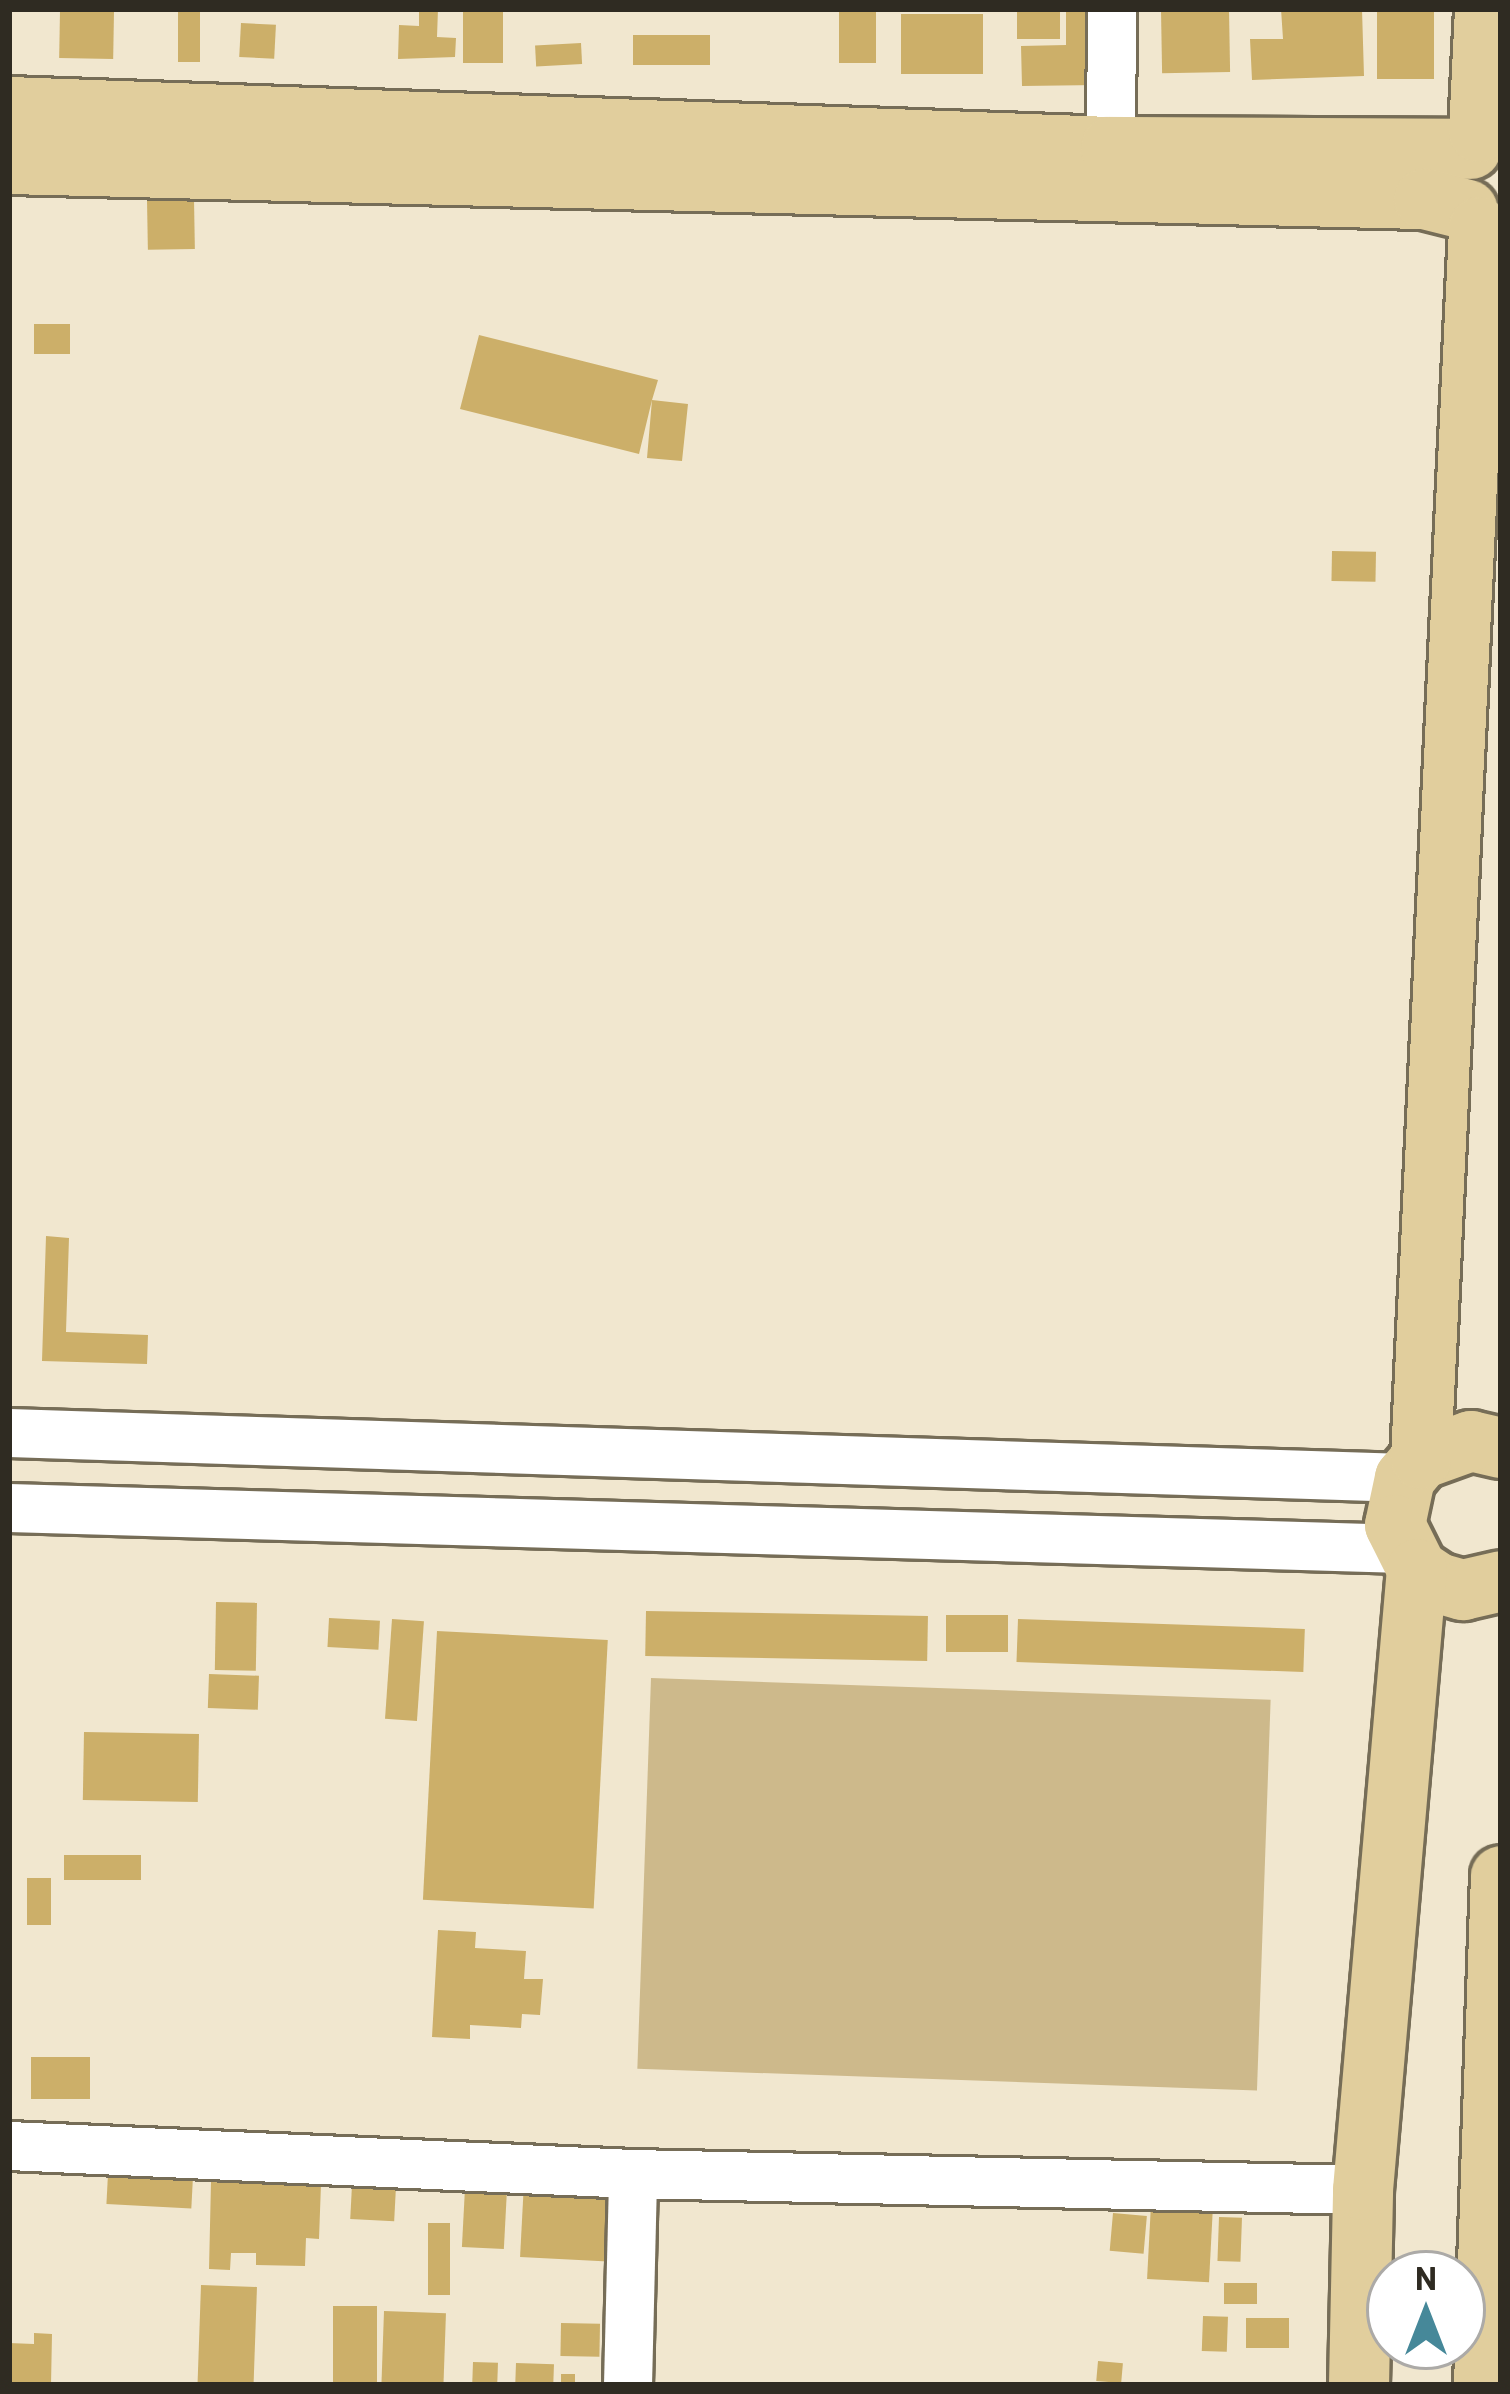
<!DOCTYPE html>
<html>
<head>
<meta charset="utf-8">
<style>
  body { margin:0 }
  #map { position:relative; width:1510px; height:2394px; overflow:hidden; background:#f1e7cf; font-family:Barlow,sans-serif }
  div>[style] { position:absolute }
  .green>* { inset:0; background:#cdb98b; transform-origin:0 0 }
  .building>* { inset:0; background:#ccaf69; transform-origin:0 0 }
  .roads { filter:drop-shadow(3px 0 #766d57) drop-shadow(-3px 0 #766d57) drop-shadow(0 3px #766d57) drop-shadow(0 -3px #766d57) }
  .minor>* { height:48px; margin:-24px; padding:0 24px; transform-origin:24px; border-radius:24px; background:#fff }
  .major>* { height:60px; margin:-30px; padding:0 30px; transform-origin:30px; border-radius:30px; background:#e1ce9d }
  span { translate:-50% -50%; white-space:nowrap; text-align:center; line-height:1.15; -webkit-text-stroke:9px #fff; paint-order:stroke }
  .frame { position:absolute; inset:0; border:12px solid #2f2b22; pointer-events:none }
  .north { position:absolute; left:1366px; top:2250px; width:120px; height:120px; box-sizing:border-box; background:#fff; border:3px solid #acaaa7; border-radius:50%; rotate:0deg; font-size:33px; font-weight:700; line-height:48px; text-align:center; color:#2f2b22 }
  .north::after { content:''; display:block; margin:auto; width:42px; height:54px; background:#468899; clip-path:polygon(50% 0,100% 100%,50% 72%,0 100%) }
</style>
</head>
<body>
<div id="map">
  <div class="green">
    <div style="left:651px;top:1678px;width:620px;height:391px;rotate:2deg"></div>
  </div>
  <div class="building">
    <div style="left:178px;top:9px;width:22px;height:53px"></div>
    <div style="clip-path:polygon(419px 9px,438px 9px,437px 37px,456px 38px,455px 57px,398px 59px,399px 25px,419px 26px)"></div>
    <div style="left:463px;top:9px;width:40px;height:54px"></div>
    <div style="left:839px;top:9px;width:37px;height:54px"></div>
    <div style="left:1017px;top:9px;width:43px;height:30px"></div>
    <div style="clip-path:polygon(1066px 9px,1098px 9px,1098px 85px,1022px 86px,1021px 46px,1066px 45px)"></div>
    <div style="left:1229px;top:9px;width:63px;height:68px;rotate:89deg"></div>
    <div style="clip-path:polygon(1281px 9px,1362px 9px,1364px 76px,1252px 80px,1250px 39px,1283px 39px)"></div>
    <div style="left:1377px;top:9px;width:57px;height:70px"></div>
    <div style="left:60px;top:11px;width:54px;height:47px;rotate:1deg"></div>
    <div style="left:901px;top:14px;width:82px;height:60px"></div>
    <div style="left:241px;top:23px;width:35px;height:34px;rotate:3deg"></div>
    <div style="left:633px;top:35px;width:77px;height:30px"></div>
    <div style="left:581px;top:43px;width:21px;height:46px;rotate:87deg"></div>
    <div style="left:194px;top:199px;width:50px;height:47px;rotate:89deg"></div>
    <div style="left:34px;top:324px;width:36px;height:30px"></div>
    <div style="clip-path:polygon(479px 335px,658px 380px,652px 400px,688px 404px,682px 461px,647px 458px,652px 400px,639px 454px,460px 409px)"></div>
    <div style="left:1332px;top:551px;width:44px;height:30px;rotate:1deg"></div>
    <div style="clip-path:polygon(46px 1236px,69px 1238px,66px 1332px,148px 1335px,147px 1364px,42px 1361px)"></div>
    <div style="left:216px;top:1602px;width:41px;height:68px;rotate:1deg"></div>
    <div style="left:646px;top:1611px;width:282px;height:45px;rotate:1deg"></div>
    <div style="left:1008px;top:1615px;width:37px;height:62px;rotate:90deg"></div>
    <div style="left:329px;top:1618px;width:51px;height:29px;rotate:3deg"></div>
    <div style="left:392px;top:1619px;width:32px;height:100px;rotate:4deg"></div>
    <div style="left:1018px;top:1619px;width:287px;height:43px;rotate:2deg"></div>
    <div style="left:437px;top:1631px;width:171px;height:269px;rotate:3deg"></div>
    <div style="left:209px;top:1674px;width:50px;height:34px;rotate:2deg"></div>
    <div style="left:84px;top:1732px;width:115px;height:68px;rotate:1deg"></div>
    <div style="left:64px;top:1855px;width:77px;height:25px"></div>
    <div style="left:27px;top:1878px;width:24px;height:47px"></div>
    <div style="clip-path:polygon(438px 1930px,476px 1932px,475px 1948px,526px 1951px,524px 1979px,543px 1979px,540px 2015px,522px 2014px,521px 2028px,470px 2025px,470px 2039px,432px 2037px)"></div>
    <div style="left:31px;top:2057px;width:59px;height:42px"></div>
    <div style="left:108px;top:2174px;width:85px;height:30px;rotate:3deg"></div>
    <div style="clip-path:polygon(211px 2182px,321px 2184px,319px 2239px,306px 2238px,305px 2266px,256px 2265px,256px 2253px,231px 2253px,230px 2270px,209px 2269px)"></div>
    <div style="left:524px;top:2182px;width:88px;height:75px;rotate:3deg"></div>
    <div style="left:352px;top:2185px;width:44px;height:34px;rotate:3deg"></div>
    <div style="left:465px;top:2188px;width:42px;height:59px;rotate:3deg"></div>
    <div style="left:1151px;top:2204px;width:62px;height:75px;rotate:3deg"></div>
    <div style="left:1113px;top:2213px;width:34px;height:38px;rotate:5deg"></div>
    <div style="left:1219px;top:2217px;width:23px;height:44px;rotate:2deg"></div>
    <div style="left:428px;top:2223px;width:22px;height:72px"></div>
    <div style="left:1224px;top:2283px;width:33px;height:21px"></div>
    <div style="left:201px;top:2285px;width:56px;height:100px;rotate:2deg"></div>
    <div style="left:377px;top:2306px;width:79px;height:44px;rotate:90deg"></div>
    <div style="left:384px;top:2311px;width:62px;height:74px;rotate:2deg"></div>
    <div style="left:1203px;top:2316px;width:25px;height:35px;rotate:2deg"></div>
    <div style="left:1246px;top:2318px;width:43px;height:30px"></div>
    <div style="left:561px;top:2323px;width:39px;height:33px;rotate:1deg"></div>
    <div style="clip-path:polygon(34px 2333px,52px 2334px,51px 2385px,9px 2385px,9px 2343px,34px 2344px)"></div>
    <div style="left:1098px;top:2361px;width:25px;height:20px;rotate:5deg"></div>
    <div style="left:473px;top:2362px;width:25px;height:23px;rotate:2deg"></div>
    <div style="left:516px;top:2363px;width:38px;height:22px;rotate:2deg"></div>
    <div style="left:561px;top:2374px;width:14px;height:11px"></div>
  </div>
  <div class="roads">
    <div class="minor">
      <div style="left:1111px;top:147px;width:138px;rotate:-89.6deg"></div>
      <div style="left:9px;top:1433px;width:1397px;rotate:1.85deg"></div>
      <div style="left:9px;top:1508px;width:1395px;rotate:1.68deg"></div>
      <div style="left:9px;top:2146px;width:625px;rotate:2.57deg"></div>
      <div style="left:633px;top:2174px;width:730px;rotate:1.26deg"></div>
      <div style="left:628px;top:2385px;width:211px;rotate:-88.6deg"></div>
    </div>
    <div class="major">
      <div style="left:9px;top:107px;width:1103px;rotate:2.08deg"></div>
      <div style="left:1111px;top:147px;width:360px;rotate:0.3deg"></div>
      <div style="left:1479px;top:132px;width:123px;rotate:-87.2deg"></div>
      <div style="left:9px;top:164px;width:1415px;rotate:1.42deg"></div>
      <div style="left:1424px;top:199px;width:45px;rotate:14deg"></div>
      <div style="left:1501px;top:1448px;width:31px;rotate:-167deg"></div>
      <div style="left:1471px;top:1441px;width:53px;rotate:160.2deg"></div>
      <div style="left:1421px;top:1459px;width:25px;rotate:130deg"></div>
      <div style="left:1405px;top:1478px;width:48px;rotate:102deg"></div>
      <div style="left:1395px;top:1525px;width:49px;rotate:63.4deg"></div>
      <div style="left:1417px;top:1569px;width:25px;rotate:34deg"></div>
      <div style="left:1438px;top:1583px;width:26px;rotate:16deg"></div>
      <div style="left:1463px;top:1590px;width:39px;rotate:-13deg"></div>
      <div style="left:1421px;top:1459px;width:1233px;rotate:-87.3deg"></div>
      <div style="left:1359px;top:2385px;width:195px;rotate:-88.8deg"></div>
      <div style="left:1363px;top:2190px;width:623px;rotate:-85.03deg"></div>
      <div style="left:1484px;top:2385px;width:509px;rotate:-88.09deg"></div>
    </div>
  </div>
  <div class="frame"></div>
  <div class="north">N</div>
</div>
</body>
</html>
